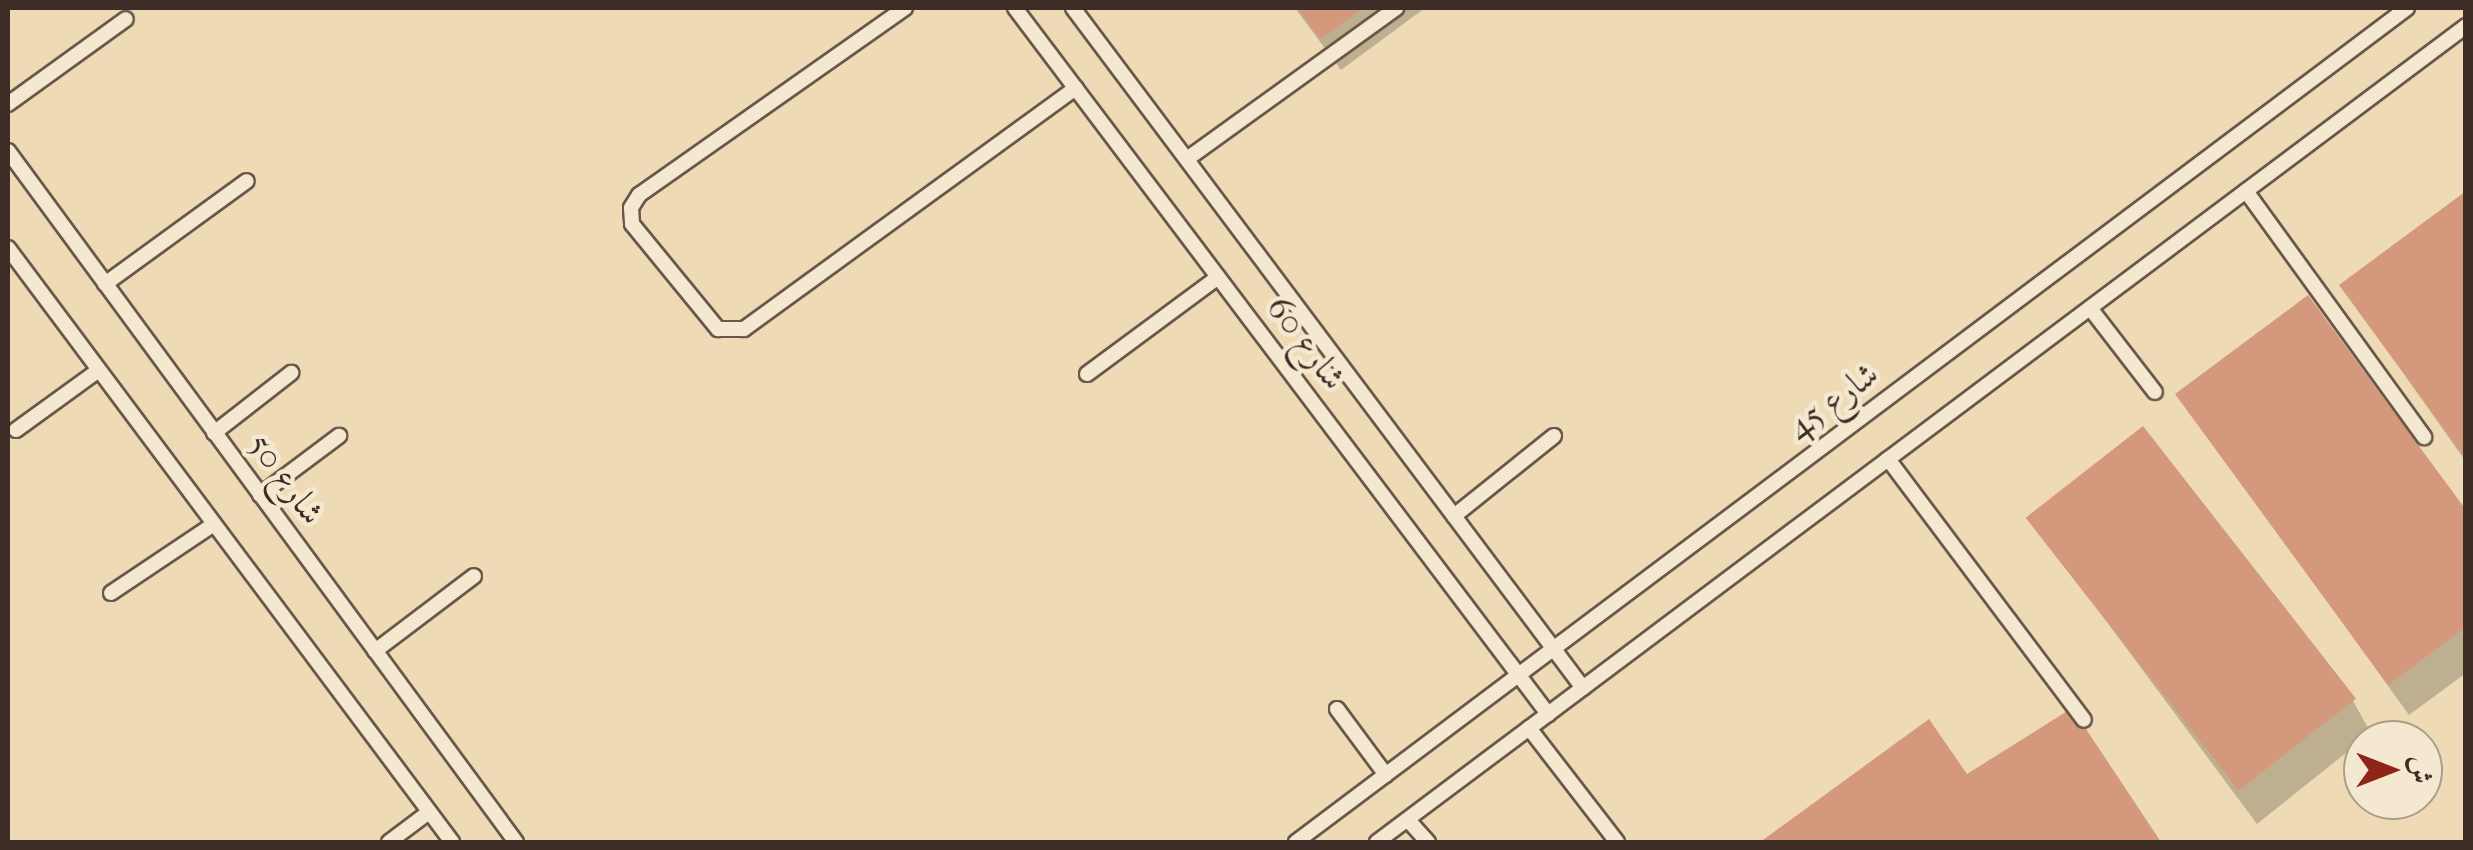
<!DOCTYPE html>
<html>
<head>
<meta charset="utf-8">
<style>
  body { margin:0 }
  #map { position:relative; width:2473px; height:850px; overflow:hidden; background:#eedbb6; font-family:"IM FELL French Canon",Amiri,serif }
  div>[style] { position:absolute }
  .shadow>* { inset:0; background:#0003 }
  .building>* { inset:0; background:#d4997d; transform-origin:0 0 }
  .roads { filter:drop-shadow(2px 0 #69584a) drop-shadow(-2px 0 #69584a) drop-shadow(0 2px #69584a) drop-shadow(0 -2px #69584a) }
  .lane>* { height:14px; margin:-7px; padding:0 7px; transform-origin:7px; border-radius:7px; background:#f4e8d0 }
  span { translate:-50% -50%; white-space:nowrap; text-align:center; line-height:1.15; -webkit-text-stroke:9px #f4e8d0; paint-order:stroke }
  .street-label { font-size:35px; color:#3d2d26 }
  .frame { position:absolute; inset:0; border:10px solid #3d2d26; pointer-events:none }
  .north { position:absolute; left:2343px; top:720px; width:100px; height:100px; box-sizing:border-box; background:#f4e8d0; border:2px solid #ab9d8c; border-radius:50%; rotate:90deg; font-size:28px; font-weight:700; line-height:40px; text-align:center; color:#3d2d26 }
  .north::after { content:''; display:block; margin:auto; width:35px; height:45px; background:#8f2418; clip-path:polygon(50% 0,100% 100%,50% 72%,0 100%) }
</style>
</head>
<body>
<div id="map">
  <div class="shadow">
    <div style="clip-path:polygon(1295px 8px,1425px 8px,1341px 70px)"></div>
    <div style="clip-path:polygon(2466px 194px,2466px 462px,2342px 286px)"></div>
    <div style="clip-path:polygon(2178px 395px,2466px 514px,2466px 673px,2409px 715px)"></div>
    <div style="clip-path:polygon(2031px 520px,2353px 701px,2371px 733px,2257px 824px)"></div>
    <div style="clip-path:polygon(2071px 711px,2158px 842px,1764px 842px,1928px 722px,1966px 778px)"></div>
  </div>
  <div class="building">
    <div style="clip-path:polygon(1297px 8px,1363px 8px,1321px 39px)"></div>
    <div style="clip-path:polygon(2466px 191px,2466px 459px,2339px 285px)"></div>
    <div style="clip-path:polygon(2308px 295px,2466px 510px,2466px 627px,2388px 685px,2175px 394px)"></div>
    <div style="left:2143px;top:426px;width:346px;height:149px;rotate:52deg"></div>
    <div style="clip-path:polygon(2072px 708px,2161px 842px,1760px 842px,1929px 719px,1967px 774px)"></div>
  </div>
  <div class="roads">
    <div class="lane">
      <div style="left:905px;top:8px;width:325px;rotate:144.9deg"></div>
      <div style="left:639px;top:195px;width:15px;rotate:122deg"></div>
      <div style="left:631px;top:208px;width:16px;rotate:86deg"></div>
      <div style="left:632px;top:224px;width:136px;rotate:50.7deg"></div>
      <div style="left:718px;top:329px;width:26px"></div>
      <div style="left:744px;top:329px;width:410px;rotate:-36deg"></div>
      <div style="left:1015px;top:8px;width:885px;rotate:52.95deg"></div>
      <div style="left:1073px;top:8px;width:850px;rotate:53.13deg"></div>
      <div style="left:8px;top:104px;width:145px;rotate:-35.8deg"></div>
      <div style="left:8px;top:151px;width:858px;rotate:53.68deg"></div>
      <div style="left:1187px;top:159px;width:258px;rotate:-35.8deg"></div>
      <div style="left:2246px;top:191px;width:304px;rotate:54.1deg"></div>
      <div style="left:8px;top:248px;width:742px;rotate:53.22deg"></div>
      <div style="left:105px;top:284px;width:175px;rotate:-36deg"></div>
      <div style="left:2090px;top:308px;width:106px;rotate:52.3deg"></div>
      <div style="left:1087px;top:374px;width:163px;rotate:-36.5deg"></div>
      <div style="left:16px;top:430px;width:102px;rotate:-35.9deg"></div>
      <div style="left:214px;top:433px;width:98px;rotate:-37.9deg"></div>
      <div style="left:1888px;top:459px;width:326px;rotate:53.1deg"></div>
      <div style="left:260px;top:495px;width:99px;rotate:-36.8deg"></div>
      <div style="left:1454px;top:516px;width:128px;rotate:-38.7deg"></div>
      <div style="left:111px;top:593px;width:124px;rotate:-33.8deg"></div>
      <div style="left:375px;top:651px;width:124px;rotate:-37.1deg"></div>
      <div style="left:1337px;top:709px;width:82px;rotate:53.4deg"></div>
      <div style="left:1529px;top:728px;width:144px;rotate:52.3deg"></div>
      <div style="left:1408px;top:820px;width:30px;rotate:48deg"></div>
      <div style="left:389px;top:842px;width:50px;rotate:-36.9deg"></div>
      <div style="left:1296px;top:842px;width:1389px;rotate:-36.89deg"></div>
      <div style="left:1377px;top:842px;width:1361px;rotate:-36.84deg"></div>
    </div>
  </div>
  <div class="street-label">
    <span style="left:1306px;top:343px;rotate:53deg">شارع 60</span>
    <span style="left:1833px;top:401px;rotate:-37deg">شارع 45</span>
    <span style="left:286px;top:479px;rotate:54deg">شارع 50</span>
  </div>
  <div class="frame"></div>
  <div class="north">ش</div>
</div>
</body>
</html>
